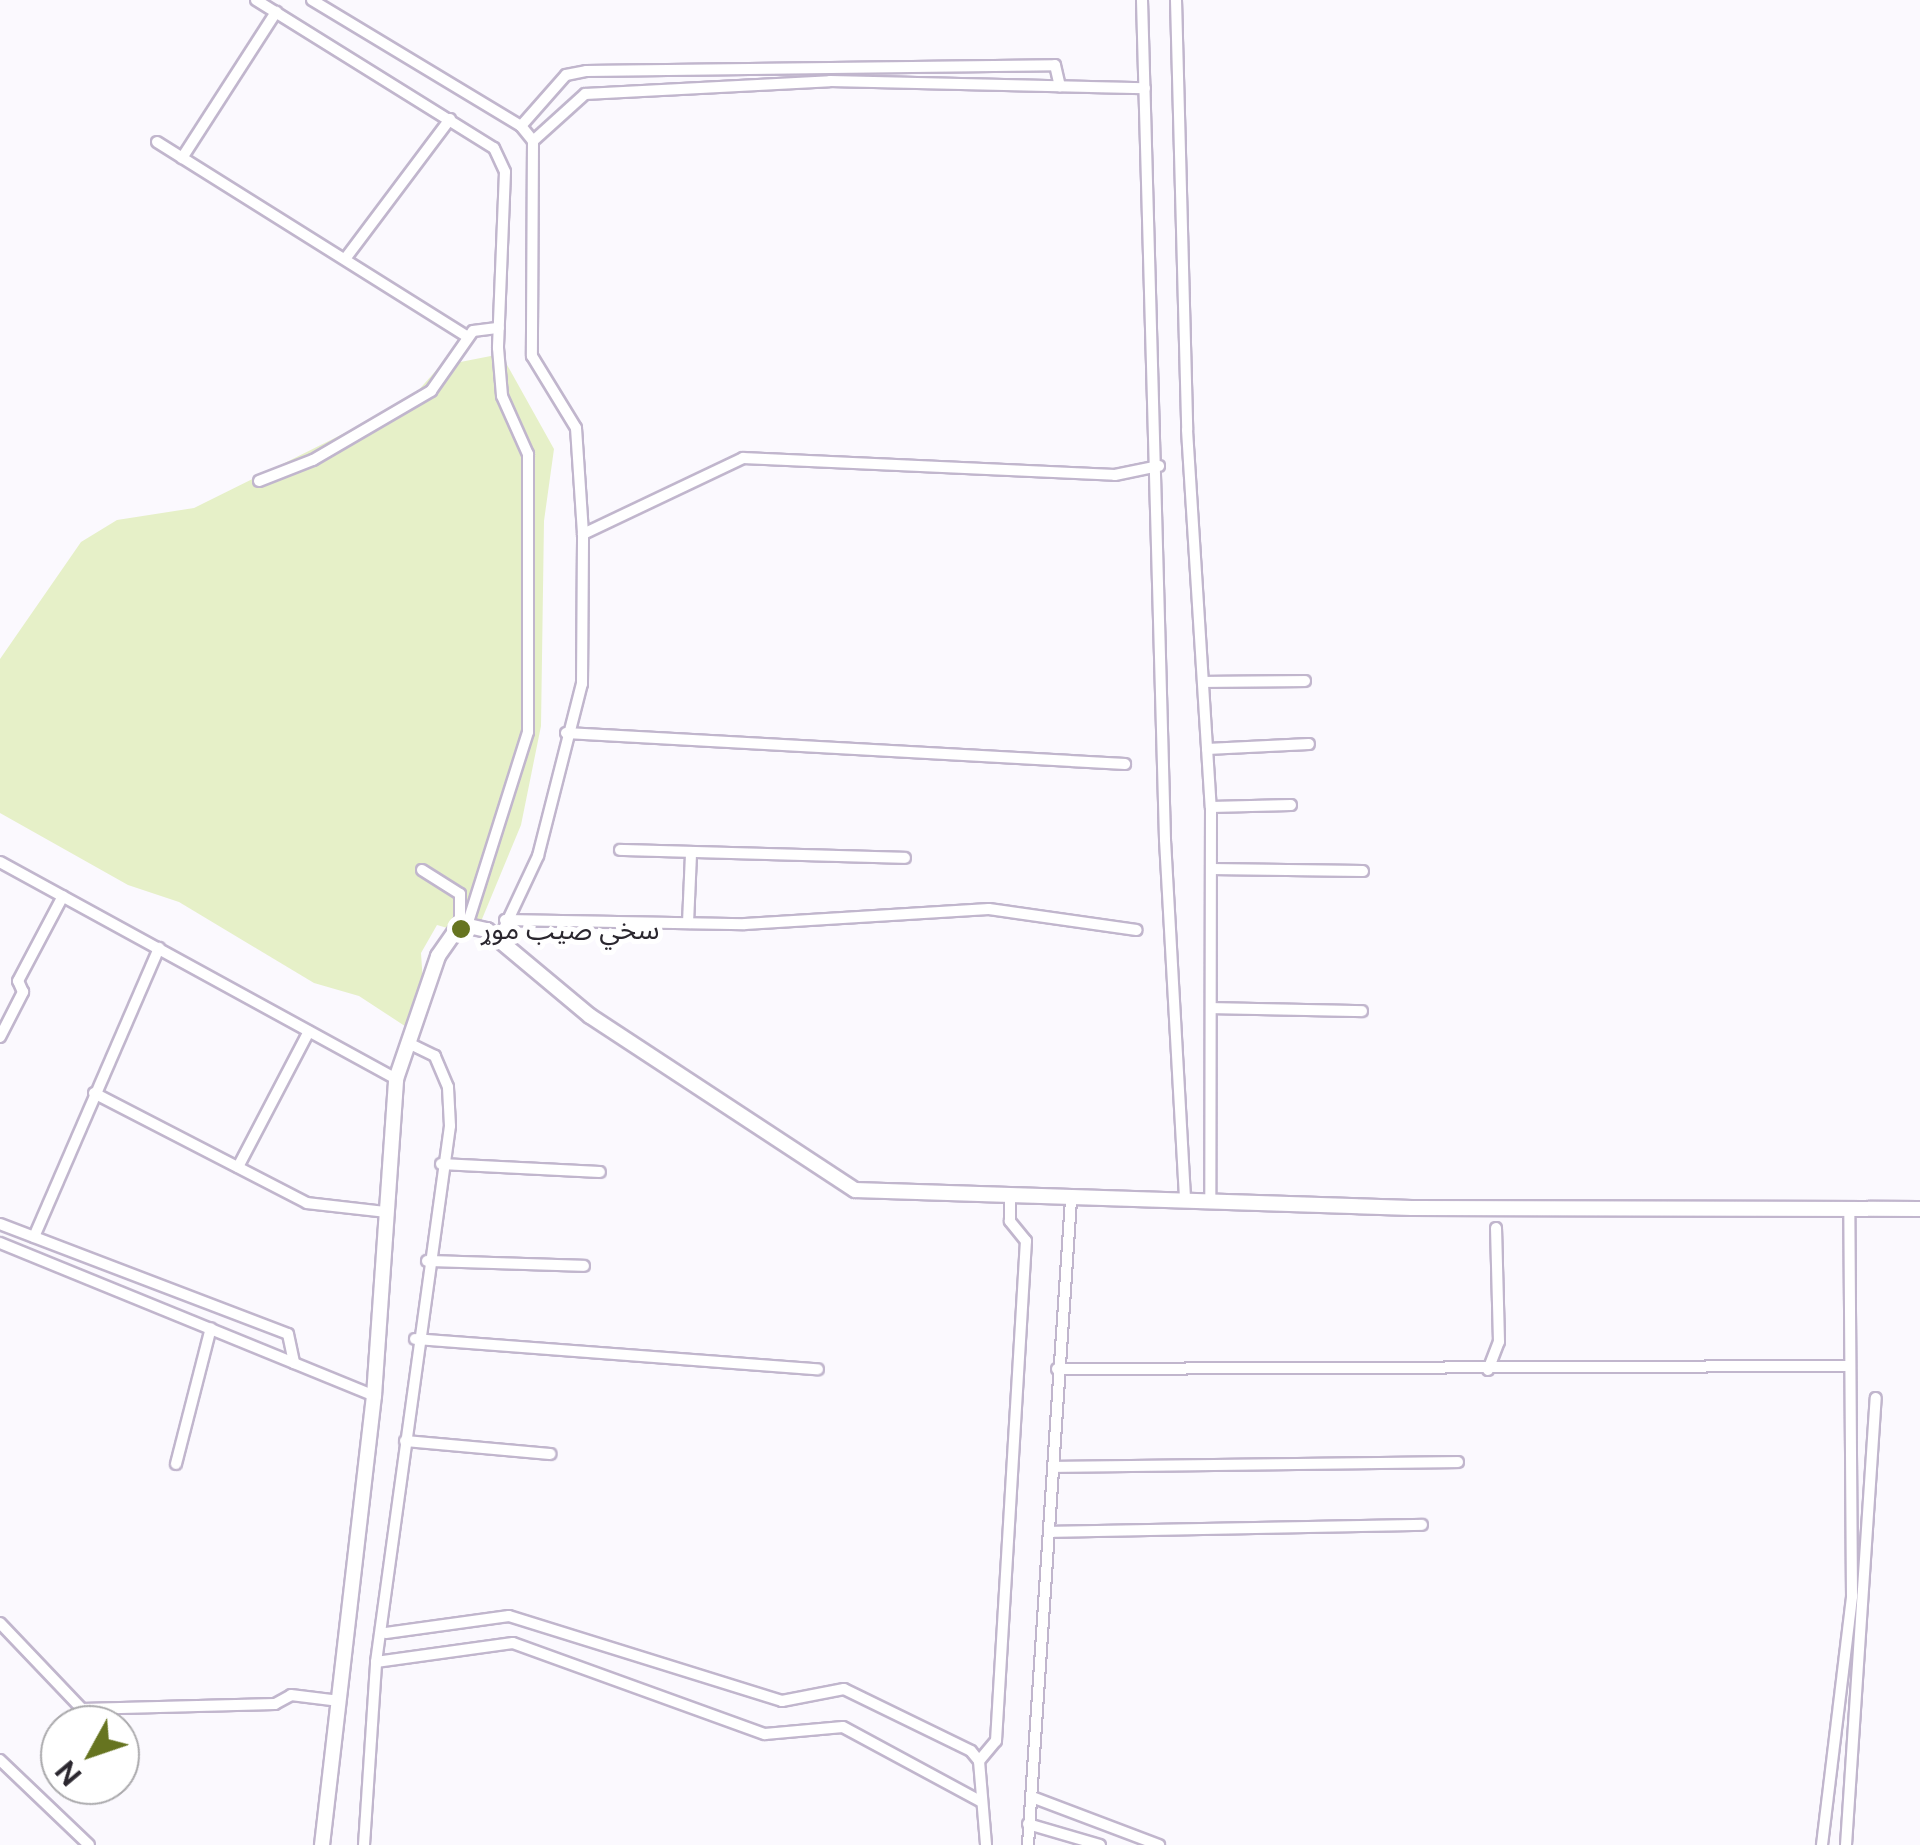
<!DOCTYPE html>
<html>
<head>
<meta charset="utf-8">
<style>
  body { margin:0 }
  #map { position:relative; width:1920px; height:1845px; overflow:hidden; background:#fbf9fe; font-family:"Public Sans","Noto Sans Arabic",sans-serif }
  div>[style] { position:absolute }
  .green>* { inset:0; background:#e6f0c8 }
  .roads { filter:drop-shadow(2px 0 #c1b6cd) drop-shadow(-2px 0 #c1b6cd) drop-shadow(0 2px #c1b6cd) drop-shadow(0 -2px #c1b6cd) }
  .minor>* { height:10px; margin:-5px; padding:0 5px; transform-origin:5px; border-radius:5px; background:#fff }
  .tertiary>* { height:14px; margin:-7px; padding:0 7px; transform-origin:7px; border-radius:7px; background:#fff }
  .dots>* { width:28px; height:28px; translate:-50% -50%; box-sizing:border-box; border:5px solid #fff; border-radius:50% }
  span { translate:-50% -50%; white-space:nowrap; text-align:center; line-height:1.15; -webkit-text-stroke:10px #fff; paint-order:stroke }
  .poi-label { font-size:28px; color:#2b272f }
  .left { translate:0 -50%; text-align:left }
  .north { position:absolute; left:40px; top:1705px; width:100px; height:100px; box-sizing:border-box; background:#fff; border:2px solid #aaa9ac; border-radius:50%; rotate:230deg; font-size:28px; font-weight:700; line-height:40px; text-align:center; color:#2b272f }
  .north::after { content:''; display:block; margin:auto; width:35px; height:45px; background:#667420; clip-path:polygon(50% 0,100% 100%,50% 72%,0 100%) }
</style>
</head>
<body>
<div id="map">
  <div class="green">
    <div style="clip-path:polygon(501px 354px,554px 449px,544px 521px,541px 726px,521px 825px,475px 936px,437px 925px,421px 953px,424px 998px,414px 1032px,359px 996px,314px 983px,179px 902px,128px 885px,0 813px,0 659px,81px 542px,117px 520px,194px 508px,409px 401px,440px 366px)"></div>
  </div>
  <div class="roads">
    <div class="minor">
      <div style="left:256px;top:0;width:280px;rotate:31.9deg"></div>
      <div style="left:494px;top:148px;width:26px;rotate:65deg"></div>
      <div style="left:505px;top:172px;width:176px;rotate:92.3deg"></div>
      <div style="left:498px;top:348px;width:48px;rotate:85.2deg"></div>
      <div style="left:502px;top:396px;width:64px;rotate:65.9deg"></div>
      <div style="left:528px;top:454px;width:278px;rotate:90deg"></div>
      <div style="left:528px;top:732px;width:203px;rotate:107.5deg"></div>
      <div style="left:312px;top:0;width:244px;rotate:31.1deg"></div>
      <div style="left:521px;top:126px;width:19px;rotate:51deg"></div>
      <div style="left:533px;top:141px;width:215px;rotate:90.3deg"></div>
      <div style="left:532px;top:356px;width:84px;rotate:58.6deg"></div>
      <div style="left:576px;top:428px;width:106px;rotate:86.2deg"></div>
      <div style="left:1142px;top:0;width:840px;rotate:88.43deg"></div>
      <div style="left:1165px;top:840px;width:362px;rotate:86.8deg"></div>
      <div style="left:1176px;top:0;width:430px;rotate:88.5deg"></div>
      <div style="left:1187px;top:430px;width:378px;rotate:86.4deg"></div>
      <div style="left:1211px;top:807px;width:395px;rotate:90.1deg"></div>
      <div style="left:521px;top:126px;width:68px;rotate:-48.6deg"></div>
      <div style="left:566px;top:75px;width:20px;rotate:-11deg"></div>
      <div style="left:586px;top:71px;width:469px;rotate:-0.7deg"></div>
      <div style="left:1055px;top:65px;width:22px;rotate:77deg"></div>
      <div style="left:533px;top:141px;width:70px;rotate:-42.1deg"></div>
      <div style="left:585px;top:94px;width:245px;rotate:-3deg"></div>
      <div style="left:830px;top:81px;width:315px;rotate:1.3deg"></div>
      <div style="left:157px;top:142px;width:367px;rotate:32.1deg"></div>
      <div style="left:182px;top:158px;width:174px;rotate:-57.2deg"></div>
      <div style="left:345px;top:259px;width:175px;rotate:-53.1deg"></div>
      <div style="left:259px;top:481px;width:58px;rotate:-21.3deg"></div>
      <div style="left:313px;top:460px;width:137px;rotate:-30.3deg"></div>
      <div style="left:431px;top:391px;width:73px;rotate:-55deg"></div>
      <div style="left:473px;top:331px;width:26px;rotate:-7deg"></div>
      <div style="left:1203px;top:682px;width:102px;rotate:-0.6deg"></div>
      <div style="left:566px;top:733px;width:560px;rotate:3.17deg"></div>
      <div style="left:1207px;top:749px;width:102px;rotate:-2.8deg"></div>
      <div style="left:1211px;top:807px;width:80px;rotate:-1.4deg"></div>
      <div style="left:620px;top:850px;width:285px;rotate:1.6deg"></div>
      <div style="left:0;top:862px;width:452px;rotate:28.7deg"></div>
      <div style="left:1211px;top:869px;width:152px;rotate:0.8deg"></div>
      <div style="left:422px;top:870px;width:45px;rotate:32.3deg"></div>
      <div style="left:460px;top:894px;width:30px;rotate:90deg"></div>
      <div style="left:505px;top:920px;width:240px;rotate:1deg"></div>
      <div style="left:745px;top:924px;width:244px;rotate:-3.5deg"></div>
      <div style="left:989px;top:909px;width:149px;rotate:8.1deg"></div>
      <div style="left:688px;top:923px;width:70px;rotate:-87.5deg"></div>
      <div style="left:499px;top:939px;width:92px;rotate:-64.8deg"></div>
      <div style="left:538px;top:856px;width:178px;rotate:-75.7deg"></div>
      <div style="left:582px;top:684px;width:150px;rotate:-89.6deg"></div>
      <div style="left:583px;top:534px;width:177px;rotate:-25.4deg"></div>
      <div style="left:743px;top:458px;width:372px;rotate:2.6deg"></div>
      <div style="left:1115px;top:475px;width:45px;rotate:-11.6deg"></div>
      <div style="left:1213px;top:1008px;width:149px;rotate:1.2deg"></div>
      <div style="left:0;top:1037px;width:51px;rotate:-62.9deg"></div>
      <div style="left:23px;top:992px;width:12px;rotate:-114deg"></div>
      <div style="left:18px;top:981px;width:96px;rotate:-62.1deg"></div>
      <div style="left:94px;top:1093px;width:240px;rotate:27.3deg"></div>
      <div style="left:307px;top:1203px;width:80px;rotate:6.5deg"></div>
      <div style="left:441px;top:1164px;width:159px;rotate:2.9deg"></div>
      <div style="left:238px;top:1167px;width:153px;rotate:-62.4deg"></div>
      <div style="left:0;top:1224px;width:308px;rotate:20.9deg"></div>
      <div style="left:288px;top:1334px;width:30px;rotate:78deg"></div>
      <div style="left:34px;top:1237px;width:315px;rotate:-66.6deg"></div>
      <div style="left:0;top:1243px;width:404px;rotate:22.2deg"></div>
      <div style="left:427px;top:1261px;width:157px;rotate:1.8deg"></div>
      <div style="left:415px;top:1339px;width:404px;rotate:4.3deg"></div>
      <div style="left:1057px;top:1369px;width:792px;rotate:-0.22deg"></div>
      <div style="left:1488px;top:1370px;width:30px;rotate:-69deg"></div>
      <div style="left:1499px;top:1342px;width:114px;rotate:-91.5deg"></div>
      <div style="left:405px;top:1441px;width:146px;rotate:5.1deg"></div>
      <div style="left:176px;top:1464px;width:140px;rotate:-75.6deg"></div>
      <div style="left:1053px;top:1467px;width:405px;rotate:-0.7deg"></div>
      <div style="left:1049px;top:1532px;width:373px;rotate:-1.1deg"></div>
      <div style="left:0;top:1623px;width:119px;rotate:46.4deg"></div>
      <div style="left:82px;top:1709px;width:193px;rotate:-1.5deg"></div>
      <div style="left:275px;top:1704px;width:18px;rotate:-29deg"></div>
      <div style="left:291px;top:1695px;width:49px;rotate:7deg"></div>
      <div style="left:386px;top:1633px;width:124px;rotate:-7.9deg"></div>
      <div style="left:509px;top:1616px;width:286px;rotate:17.3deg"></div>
      <div style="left:782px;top:1701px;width:63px;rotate:-11deg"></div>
      <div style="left:844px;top:1689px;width:141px;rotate:26deg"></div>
      <div style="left:971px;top:1751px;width:13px;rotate:51deg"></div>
      <div style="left:979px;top:1761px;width:84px;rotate:85.2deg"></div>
      <div style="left:376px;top:1662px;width:138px;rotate:-7.9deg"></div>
      <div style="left:513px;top:1643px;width:268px;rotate:19.9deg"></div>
      <div style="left:765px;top:1734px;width:78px;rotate:-5.1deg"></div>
      <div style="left:843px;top:1727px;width:156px;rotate:28.4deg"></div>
      <div style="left:0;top:1760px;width:123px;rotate:43.7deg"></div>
      <div style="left:979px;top:1761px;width:26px;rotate:-50deg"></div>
      <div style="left:996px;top:1741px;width:501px;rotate:-86.57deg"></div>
      <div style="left:1026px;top:1241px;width:26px;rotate:-129deg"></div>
      <div style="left:1010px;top:1221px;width:22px;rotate:-90deg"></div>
      <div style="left:1032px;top:1797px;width:136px;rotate:20.7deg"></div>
      <div style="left:1028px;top:1824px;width:75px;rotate:16.3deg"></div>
      <div style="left:364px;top:1845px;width:183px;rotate:-86.2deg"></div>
      <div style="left:376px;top:1662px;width:541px;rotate:-82.14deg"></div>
      <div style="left:450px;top:1126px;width:39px;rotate:-93deg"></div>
      <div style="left:448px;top:1087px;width:34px;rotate:-113deg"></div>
      <div style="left:435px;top:1056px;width:28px;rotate:-154deg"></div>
      <div style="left:1028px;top:1845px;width:646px;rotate:-86.19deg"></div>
      <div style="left:1822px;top:1845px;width:251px;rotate:-83.1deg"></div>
      <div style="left:1852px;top:1596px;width:388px;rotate:-90.4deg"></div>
      <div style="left:1846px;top:1845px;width:448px;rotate:-86.2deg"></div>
    </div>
    <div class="tertiary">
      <div style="left:322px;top:1845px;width:452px;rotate:-83.4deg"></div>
      <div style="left:374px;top:1396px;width:318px;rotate:-86deg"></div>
      <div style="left:396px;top:1079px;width:130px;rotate:-71.1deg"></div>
      <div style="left:438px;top:956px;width:39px;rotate:-55deg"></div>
      <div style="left:460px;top:924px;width:28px;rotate:13deg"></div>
      <div style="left:487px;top:930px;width:134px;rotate:39.9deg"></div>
      <div style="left:590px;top:1016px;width:317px;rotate:33.3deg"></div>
      <div style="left:855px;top:1190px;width:557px;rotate:1.85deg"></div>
      <div style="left:1412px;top:1208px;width:508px;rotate:0.11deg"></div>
    </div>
  </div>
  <div class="dots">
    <div style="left:461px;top:929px;background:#667420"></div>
  </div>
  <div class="poi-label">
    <span class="left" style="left:481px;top:929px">سخي صیب موړ</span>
  </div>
  <div class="north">N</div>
</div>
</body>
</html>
